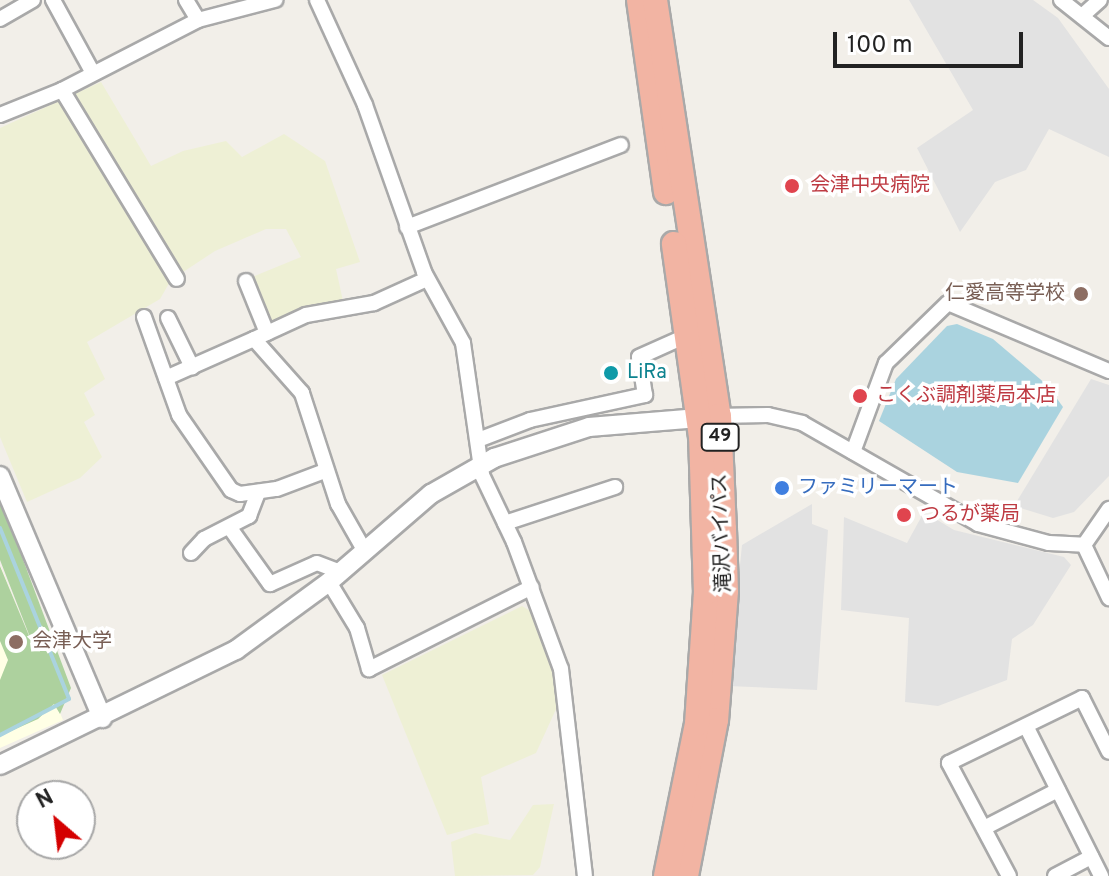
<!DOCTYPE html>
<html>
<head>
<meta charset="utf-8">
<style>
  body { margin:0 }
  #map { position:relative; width:1109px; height:876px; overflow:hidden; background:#f2efe9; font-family:Overpass,"Noto Sans JP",sans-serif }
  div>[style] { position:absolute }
  .education>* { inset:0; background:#ffffe5 }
  .farmland>* { inset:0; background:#eef0d5 }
  .forest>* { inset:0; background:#add19e }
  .parking>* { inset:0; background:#e2e2e2 }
  .water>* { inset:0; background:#aad3df }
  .stream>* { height:4px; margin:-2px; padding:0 2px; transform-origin:2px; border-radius:2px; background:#aad3df }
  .roads { filter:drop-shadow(2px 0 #a9a9a9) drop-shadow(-2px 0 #a9a9a9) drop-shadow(0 2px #a9a9a9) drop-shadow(0 -2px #a9a9a9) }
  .minor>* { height:14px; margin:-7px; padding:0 7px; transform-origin:7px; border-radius:7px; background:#fff }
  .tertiary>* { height:18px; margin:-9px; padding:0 9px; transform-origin:9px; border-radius:9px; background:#fff }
  .trunk>* { height:24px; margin:-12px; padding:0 12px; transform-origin:12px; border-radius:12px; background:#f2b4a3 }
  .dots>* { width:22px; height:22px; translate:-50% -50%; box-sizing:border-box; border:4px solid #fff; border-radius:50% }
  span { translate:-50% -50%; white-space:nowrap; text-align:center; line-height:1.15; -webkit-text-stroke:7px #fff; paint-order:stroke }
  .shield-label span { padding:2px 6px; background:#fff; border:2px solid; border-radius:6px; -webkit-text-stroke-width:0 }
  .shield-label { font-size:18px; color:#222; font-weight:700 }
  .health-label { font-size:20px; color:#be3a42 }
  .left { translate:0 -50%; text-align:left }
  .education-label { font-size:20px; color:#785e54 }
  .right { translate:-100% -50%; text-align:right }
  .culture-label { font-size:20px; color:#0d838f }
  .shop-label { font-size:20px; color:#366cbe }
  .street-label { font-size:20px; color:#222 }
  .north { position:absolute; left:16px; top:780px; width:80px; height:80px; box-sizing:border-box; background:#fff; border:2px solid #a7a7a7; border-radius:50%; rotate:332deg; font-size:22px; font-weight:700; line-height:32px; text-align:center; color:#222 }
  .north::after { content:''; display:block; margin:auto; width:28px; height:36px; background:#d40000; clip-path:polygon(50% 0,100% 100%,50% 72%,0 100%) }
  .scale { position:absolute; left:833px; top:32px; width:190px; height:36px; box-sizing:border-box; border:4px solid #222; border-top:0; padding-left:10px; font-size:24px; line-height:28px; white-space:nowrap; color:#222; -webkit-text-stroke:6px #fff; paint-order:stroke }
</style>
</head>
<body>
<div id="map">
  <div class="education">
    <div style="clip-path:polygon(0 565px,63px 720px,0 748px)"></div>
  </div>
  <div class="farmland">
    <div style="clip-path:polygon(101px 82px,151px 166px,183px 151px,226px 141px,242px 157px,284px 134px,325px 161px,360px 262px,336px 269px,343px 301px,310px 305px,265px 325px,250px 278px,301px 257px,286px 229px,266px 229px,215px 251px,171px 280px,160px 299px,87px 342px,105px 379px,84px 393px,95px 415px,84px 422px,102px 457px,80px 478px,27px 502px,0 437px,0 128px)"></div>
    <div style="clip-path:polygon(522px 606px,532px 612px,555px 665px,557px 707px,536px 753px,481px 777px,489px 824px,447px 835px,382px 675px)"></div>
    <div style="clip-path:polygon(554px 804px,540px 867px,533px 875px,455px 876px,451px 842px,475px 833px,510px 840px,533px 805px)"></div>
  </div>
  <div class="forest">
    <div style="clip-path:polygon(0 498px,71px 688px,60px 714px,54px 704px,38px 719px,0 736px,0 680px,8px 660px,0 641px,0 566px,35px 650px,0 560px)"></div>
  </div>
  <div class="parking">
    <div style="clip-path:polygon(909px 0,1033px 0,1058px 18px,1109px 89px,1109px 157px,1049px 129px,1026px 170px,995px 182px,960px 232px,917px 148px,973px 110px)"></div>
    <div style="clip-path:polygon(1091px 379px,1109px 385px,1109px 476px,1074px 512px,1053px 518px,1014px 506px)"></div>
    <div style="clip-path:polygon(812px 504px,812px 524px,828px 530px,817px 690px,728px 686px,742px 545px)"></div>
    <div style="clip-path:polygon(924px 512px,954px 530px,1064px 557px,1071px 565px,1033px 625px,1012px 639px,1007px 680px,938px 706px,905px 702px,909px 618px,841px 610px,844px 517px,907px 543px)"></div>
  </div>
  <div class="water">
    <div style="clip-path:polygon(957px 324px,993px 339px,1047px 385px,1063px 407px,1018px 483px,957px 472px,879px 421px,896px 379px,947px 326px)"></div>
  </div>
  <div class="stream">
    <div style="left:0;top:528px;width:184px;rotate:68deg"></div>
    <div style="left:69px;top:699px;width:78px;rotate:152.4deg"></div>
  </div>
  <div class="roads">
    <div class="minor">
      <div style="left:53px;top:0;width:83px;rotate:61.3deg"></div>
      <div style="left:186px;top:0;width:23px;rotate:59deg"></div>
      <div style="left:317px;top:0;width:115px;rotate:65.4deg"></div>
      <div style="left:365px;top:105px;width:177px;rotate:70.5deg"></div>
      <div style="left:424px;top:272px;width:81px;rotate:61.2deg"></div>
      <div style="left:463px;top:343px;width:133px;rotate:81.8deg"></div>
      <div style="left:482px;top:475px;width:74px;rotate:64.5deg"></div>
      <div style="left:514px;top:542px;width:135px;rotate:69.7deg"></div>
      <div style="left:561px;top:669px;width:208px;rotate:83.4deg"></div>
      <div style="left:1061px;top:0;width:61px;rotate:38.4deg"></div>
      <div style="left:1082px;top:16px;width:24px;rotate:-42deg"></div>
      <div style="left:0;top:19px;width:38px;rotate:-30deg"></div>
      <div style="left:62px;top:90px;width:221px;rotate:58.7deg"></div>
      <div style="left:0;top:115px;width:67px;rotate:-22deg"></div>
      <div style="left:62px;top:90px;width:153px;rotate:-27.2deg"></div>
      <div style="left:198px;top:20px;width:80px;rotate:-14.6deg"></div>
      <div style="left:407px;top:227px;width:229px;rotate:-21deg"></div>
      <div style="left:246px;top:281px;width:56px;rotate:68deg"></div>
      <div style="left:144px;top:317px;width:104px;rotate:70.3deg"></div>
      <div style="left:179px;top:415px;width:91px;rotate:55.3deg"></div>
      <div style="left:231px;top:490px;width:10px;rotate:24deg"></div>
      <div style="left:240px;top:494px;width:37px;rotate:-8deg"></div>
      <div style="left:277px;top:489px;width:51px;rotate:-20.6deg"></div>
      <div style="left:168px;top:318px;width:55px;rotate:63.9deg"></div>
      <div style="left:166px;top:378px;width:96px;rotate:-23.9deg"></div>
      <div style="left:715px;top:416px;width:53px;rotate:-1.1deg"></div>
      <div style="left:768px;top:415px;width:35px;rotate:13deg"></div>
      <div style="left:802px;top:423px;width:203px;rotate:29.8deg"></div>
      <div style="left:978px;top:524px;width:73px;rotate:15deg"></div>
      <div style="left:1049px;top:543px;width:35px;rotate:3deg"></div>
      <div style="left:478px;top:440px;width:56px;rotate:-21deg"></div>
      <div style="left:530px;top:420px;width:118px;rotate:-12.3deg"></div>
      <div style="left:645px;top:395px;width:38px;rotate:-99deg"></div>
      <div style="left:639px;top:357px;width:51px;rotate:-24.1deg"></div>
      <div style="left:853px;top:452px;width:95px;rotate:-69.7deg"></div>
      <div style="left:886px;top:363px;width:86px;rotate:-44.1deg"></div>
      <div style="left:948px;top:303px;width:175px;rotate:22.9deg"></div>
      <div style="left:505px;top:523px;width:116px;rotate:-18.1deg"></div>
      <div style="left:230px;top:528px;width:69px;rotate:54.5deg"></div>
      <div style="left:270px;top:584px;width:51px;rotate:-24.1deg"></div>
      <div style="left:317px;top:563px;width:26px;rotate:21deg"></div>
      <div style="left:1084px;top:545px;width:59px;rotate:64.7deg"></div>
      <div style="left:1084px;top:545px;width:44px;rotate:-55.2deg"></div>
      <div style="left:363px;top:548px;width:51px;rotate:-119.6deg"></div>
      <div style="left:338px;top:504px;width:117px;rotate:-108deg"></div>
      <div style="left:302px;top:393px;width:72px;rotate:-131.6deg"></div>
      <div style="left:254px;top:339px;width:57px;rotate:-24.8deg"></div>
      <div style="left:306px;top:315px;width:69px;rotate:-10deg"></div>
      <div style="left:374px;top:303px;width:58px;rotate:-24.4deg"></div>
      <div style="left:191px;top:553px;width:19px;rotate:-47deg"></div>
      <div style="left:204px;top:539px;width:51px;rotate:-27.1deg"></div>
      <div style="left:249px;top:516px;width:26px;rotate:-69deg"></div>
      <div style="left:329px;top:582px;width:54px;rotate:58.7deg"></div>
      <div style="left:357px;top:628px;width:43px;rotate:73.7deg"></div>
      <div style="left:369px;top:669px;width:182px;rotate:-26.7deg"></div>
      <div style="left:1026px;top:726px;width:168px;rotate:63.4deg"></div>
      <div style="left:984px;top:828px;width:83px;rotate:-27.2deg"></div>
      <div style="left:1009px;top:876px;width:128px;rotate:-118deg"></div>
      <div style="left:949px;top:763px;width:148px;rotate:-26deg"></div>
      <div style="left:1082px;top:698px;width:60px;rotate:63.4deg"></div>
      <div style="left:1055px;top:876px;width:41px;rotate:-27.8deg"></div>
    </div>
    <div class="tertiary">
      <div style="left:0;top:476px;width:263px;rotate:67.1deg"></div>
      <div style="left:0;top:765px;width:263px;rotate:-26deg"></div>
      <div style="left:236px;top:650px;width:115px;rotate:-36.2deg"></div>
      <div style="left:329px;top:582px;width:135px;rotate:-40.8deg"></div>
      <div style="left:431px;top:494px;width:73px;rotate:-29.7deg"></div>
      <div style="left:494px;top:458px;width:100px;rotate:-18.1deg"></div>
      <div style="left:589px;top:427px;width:110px;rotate:-4.7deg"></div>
    </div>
    <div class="trunk">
      <div style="left:639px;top:0;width:194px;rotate:82deg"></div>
      <div style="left:655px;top:0;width:421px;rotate:81.3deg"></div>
      <div style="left:719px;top:416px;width:113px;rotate:87.5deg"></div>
      <div style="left:724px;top:529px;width:62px;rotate:88.2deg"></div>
      <div style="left:726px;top:591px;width:129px;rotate:94.4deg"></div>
      <div style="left:716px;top:720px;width:159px;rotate:100.9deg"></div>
      <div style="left:666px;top:876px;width:155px;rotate:-78.5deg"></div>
      <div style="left:697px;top:724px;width:131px;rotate:-86.1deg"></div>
      <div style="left:706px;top:593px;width:156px;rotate:-91.8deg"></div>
      <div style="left:701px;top:437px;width:195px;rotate:-98deg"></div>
    </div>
  </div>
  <div class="dots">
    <div style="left:792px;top:186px;background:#e0444e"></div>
    <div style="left:1081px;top:294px;background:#8d6e63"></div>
    <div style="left:611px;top:373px;background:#0f9aa8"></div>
    <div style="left:860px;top:396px;background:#e0444e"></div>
    <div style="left:782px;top:488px;background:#3f7fe0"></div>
    <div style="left:904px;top:515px;background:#e0444e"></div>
    <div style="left:16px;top:642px;background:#8d6e63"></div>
  </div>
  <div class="shield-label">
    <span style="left:720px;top:437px">49</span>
  </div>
  <div class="health-label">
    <span class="left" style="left:810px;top:186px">会津中央病院</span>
    <span class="left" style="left:876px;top:396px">こくぶ調剤薬局本店</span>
    <span class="left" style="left:920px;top:515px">つるが薬局</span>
  </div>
  <div class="education-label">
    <span class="right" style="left:1065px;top:294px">仁愛高等学校</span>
    <span class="left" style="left:32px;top:642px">会津大学</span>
  </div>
  <div class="culture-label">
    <span class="left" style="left:627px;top:373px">LiRa</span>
  </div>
  <div class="shop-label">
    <span class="left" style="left:798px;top:488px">ファミリーマート</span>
  </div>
  <div class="street-label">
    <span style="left:723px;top:533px;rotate:-92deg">滝沢バイパス</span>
  </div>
  <div class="north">N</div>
  <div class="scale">100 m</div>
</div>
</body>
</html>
